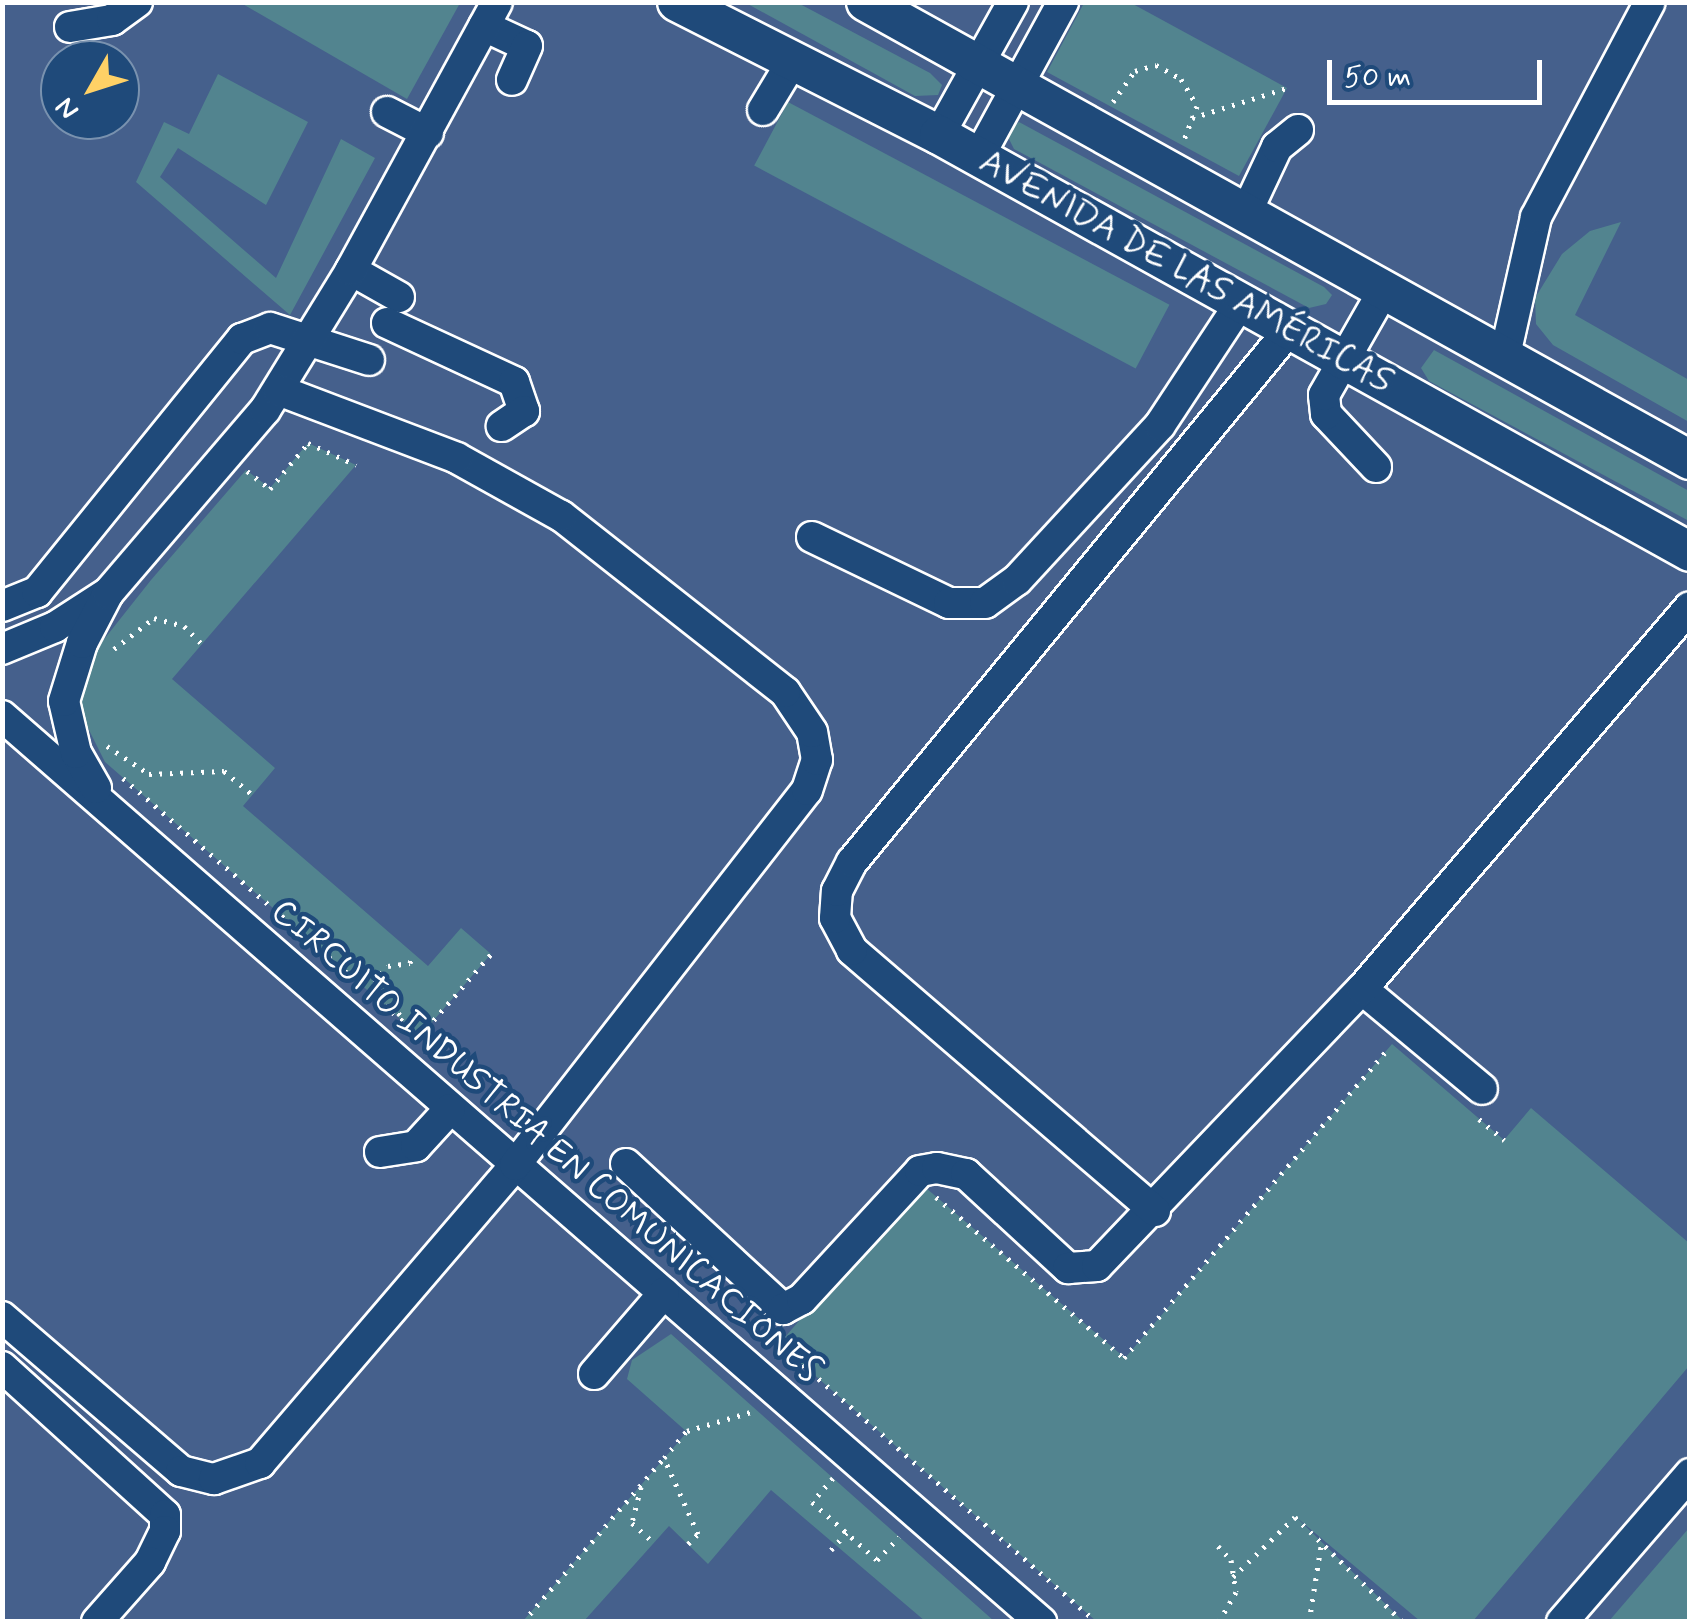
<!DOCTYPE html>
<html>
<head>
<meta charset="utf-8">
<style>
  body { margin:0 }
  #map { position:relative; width:1692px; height:1624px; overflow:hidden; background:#325483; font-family:Mynerve,sans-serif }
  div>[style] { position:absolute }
  .built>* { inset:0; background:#45608c }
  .green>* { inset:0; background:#52848f; transform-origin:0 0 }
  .path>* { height:5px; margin-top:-2.5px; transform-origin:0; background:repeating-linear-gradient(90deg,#fff 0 2.5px,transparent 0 10.5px) }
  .roads { filter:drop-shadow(2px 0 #fff) drop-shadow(-2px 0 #fff) drop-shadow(0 2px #fff) drop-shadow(0 -2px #fff) }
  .minor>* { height:30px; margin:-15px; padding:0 15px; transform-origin:15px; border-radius:15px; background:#1f4a7a }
  .major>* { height:38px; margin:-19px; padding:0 19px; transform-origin:19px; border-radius:19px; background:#1f4a7a }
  span { translate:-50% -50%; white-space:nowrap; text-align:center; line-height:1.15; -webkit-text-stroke:9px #1f4a7a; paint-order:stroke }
  .street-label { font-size:35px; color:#fff }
  .frame { position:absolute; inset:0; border:5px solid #fff; pointer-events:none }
  .north { position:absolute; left:40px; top:40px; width:100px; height:100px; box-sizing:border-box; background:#1f4a7a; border:2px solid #7992af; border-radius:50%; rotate:231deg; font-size:28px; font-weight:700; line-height:40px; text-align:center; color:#fff }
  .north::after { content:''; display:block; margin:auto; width:35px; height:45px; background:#ffd166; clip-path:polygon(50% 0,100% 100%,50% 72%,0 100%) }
  .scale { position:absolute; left:1327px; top:60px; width:215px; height:45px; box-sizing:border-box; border:5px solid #fff; border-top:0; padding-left:12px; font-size:30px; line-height:35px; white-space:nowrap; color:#fff; -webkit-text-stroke:8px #1f4a7a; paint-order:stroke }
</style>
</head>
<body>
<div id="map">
  <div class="built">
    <div style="clip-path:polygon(evenodd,3px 3px,1689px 3px,1689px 1621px,3px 1621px,3px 3px,60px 60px,120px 60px,120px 120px,60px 120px,60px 60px)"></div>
  </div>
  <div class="green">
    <div style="clip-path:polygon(241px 3px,460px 3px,407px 99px)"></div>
    <div style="clip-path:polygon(746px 3px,798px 3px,930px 73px,942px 85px,938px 95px,915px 96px)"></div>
    <div style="clip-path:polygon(1084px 3px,1131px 3px,1287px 88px,1239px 176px,1047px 72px)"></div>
    <div style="clip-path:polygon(218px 74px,308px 122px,266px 205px,178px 148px,160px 177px,276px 278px,341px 139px,375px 158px,290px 315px,136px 182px,164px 122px,189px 134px)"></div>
    <div style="left:788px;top:102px;width:432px;height:72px;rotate:28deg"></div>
    <div style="clip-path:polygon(1019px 122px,1324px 287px,1332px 295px,1326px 304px,1309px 308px,1014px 149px,1006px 133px)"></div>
    <div style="clip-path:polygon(1621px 222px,1575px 315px,1689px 380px,1689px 422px,1553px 345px,1536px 324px,1535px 298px,1562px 254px,1590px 231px)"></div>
    <div style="clip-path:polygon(1434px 350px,1689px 491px,1689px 521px,1429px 381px,1421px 368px)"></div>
    <div style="clip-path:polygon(308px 443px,356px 465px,172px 679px,275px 768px,243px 806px,428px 966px,461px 928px,491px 954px,420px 1036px,105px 762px,79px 710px,94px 652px,151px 580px,246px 470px,270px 488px)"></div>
    <div style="clip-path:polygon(1392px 1044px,1504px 1140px,1531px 1108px,1689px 1243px,1689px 1366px,1473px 1621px,1420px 1621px,1296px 1517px,1403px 1621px,1096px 1621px,779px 1344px,919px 1182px,1125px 1358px)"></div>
    <div style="clip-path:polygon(671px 1334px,833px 1478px,994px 1621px,925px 1621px,771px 1490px,708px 1564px,669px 1526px,584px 1621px,523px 1621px,687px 1432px,627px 1379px,632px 1360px)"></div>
    <div style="clip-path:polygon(1689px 1528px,1689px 1621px,1609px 1621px)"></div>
  </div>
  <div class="path">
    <div style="left:1113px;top:102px;width:38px;rotate:-55deg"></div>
    <div style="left:1135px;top:71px;width:22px;rotate:-16deg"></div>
    <div style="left:1156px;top:65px;width:29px;rotate:29deg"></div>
    <div style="left:1181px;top:79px;width:31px;rotate:59deg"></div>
    <div style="left:1197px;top:106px;width:39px;rotate:111deg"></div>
    <div style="left:1192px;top:118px;width:100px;rotate:-17.5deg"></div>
    <div style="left:247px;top:471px;width:29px;rotate:38deg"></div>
    <div style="left:270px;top:489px;width:60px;rotate:-50.4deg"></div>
    <div style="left:308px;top:443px;width:53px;rotate:24.6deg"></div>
    <div style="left:114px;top:649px;width:51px;rotate:-37.8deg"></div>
    <div style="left:154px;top:618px;width:31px;rotate:15deg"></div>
    <div style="left:184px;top:626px;width:25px;rotate:45deg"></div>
    <div style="left:107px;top:746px;width:50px;rotate:33.7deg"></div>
    <div style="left:149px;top:774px;width:75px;rotate:-2.3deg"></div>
    <div style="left:224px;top:771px;width:38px;rotate:40deg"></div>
    <div style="left:123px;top:778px;width:393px;rotate:41deg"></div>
    <div style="left:420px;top:1036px;width:108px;rotate:-49.1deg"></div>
    <div style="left:400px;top:1015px;width:42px;rotate:-128.2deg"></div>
    <div style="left:374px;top:982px;width:21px;rotate:-49deg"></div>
    <div style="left:388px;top:966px;width:22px;rotate:-8deg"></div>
    <div style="left:410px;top:963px;width:10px;rotate:-73deg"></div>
    <div style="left:1479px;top:1119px;width:33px;rotate:40deg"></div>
    <div style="left:936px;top:1197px;width:248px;rotate:40.6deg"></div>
    <div style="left:1124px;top:1358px;width:406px;rotate:-49.5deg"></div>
    <div style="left:786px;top:1336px;width:11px;rotate:131deg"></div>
    <div style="left:779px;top:1344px;width:422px;rotate:41.2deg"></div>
    <div style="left:833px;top:1478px;width:32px;rotate:131deg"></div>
    <div style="left:812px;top:1502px;width:87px;rotate:41.7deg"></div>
    <div style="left:877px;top:1560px;width:32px;rotate:-46deg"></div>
    <div style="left:641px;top:1487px;width:37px;rotate:104deg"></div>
    <div style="left:632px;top:1523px;width:30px;rotate:42deg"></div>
    <div style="left:688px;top:1544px;width:14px;rotate:-45deg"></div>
    <div style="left:698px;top:1534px;width:83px;rotate:-114.1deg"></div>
    <div style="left:664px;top:1458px;width:35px;rotate:-50deg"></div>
    <div style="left:687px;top:1431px;width:70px;rotate:-16.6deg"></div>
    <div style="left:1218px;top:1546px;width:19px;rotate:47deg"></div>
    <div style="left:1231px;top:1560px;width:32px;rotate:81deg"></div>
    <div style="left:1236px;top:1592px;width:34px;rotate:120deg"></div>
    <div style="left:831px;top:1550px;width:24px;rotate:-48deg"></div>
    <div style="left:1233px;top:1577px;width:86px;rotate:-44.1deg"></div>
    <div style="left:1295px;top:1517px;width:151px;rotate:44.2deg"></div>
    <div style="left:523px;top:1622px;width:216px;rotate:-49.3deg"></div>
    <div style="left:1309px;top:1622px;width:77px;rotate:-81deg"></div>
  </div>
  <div class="roads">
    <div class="minor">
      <div style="left:484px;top:26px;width:47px;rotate:24.9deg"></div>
      <div style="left:527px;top:46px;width:37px;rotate:114deg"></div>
      <div style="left:70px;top:27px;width:43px;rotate:-9.5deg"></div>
      <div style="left:112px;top:20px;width:31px;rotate:-36deg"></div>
      <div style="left:763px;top:110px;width:56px;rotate:-58.9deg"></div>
      <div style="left:387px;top:112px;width:46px;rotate:27.1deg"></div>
      <div style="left:939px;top:135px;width:152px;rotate:-60.9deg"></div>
      <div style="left:978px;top:158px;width:178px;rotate:-61.4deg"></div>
      <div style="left:1246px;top:213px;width:73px;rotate:-64.8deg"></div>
      <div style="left:1277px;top:147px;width:27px;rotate:-39deg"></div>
      <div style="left:351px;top:270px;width:55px;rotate:29.4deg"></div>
      <div style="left:387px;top:323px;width:140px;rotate:24.9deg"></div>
      <div style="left:514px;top:382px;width:31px;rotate:71deg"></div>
      <div style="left:524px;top:411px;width:27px;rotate:146deg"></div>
      <div style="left:1505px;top:355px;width:141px;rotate:-77.3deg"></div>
      <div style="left:1536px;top:217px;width:243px;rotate:-62.1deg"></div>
      <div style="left:1376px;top:467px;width:73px;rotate:-133.3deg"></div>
      <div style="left:1326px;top:414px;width:19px;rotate:-96deg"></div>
      <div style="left:1324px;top:395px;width:123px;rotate:-60.3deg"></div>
      <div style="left:812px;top:537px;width:152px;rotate:25.7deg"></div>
      <div style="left:949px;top:603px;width:36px"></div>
      <div style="left:985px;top:603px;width:39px;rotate:-36deg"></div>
      <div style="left:1017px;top:580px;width:211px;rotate:-47.3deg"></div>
      <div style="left:1160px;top:425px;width:147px;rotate:-56.6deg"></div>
      <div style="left:2px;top:606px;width:38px;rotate:-22deg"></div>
      <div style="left:37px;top:592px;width:326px;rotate:-51deg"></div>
      <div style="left:242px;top:339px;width:30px;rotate:-21deg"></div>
      <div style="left:270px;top:328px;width:104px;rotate:17.9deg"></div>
      <div style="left:2px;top:649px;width:57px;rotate:-22.5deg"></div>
      <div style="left:55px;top:627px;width:63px;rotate:-32.7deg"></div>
      <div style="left:2px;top:716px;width:1379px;rotate:41.09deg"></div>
      <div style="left:96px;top:788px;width:40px;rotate:-119.7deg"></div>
      <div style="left:76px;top:753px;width:53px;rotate:-103deg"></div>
      <div style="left:64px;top:701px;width:61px;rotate:-72.8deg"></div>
      <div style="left:82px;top:643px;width:56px;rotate:-62.5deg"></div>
      <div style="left:108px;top:593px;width:241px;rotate:-49.4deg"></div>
      <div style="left:265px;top:410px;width:164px;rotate:-58.4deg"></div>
      <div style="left:351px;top:270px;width:305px;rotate:-61.4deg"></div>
      <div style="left:1362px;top:989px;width:156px;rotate:39.8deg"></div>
      <div style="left:380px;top:1152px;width:36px;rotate:-9deg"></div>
      <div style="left:416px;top:1146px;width:50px;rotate:-47.4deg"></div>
      <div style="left:626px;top:1164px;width:214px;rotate:42.7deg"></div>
      <div style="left:783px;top:1309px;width:21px;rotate:-28deg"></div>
      <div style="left:802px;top:1299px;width:174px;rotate:-47.3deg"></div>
      <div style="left:920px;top:1171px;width:17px;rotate:-10deg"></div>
      <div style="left:937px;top:1168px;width:30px;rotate:12deg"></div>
      <div style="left:966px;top:1174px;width:139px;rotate:42.7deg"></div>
      <div style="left:1068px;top:1268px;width:29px;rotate:-4deg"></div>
      <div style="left:1097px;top:1266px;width:383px;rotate:-46.3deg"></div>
      <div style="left:1362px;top:989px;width:503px;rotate:-49.35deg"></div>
      <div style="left:1155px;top:1211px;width:400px;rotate:-139.3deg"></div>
      <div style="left:852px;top:950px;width:36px;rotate:-118deg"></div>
      <div style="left:835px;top:918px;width:27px;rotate:-86deg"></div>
      <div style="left:837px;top:891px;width:33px;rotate:-63deg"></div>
      <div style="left:852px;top:862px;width:690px;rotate:-50.59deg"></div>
      <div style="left:2px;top:1317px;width:236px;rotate:40.7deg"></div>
      <div style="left:181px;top:1471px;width:34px;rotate:14deg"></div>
      <div style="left:214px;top:1479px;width:49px;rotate:-19.2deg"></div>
      <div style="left:260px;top:1463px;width:392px;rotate:-49.4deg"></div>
      <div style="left:515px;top:1165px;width:475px;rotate:-52.1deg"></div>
      <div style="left:807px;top:790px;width:32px;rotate:-72deg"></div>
      <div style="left:817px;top:760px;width:28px;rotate:-100deg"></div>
      <div style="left:812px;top:732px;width:48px;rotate:-124deg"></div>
      <div style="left:785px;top:692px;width:285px;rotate:-141.8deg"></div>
      <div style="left:561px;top:516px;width:119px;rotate:-150.9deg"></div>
      <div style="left:457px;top:458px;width:191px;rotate:-159.2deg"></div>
      <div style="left:2px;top:1367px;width:220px;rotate:42.2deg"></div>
      <div style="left:165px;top:1515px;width:16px;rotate:90deg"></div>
      <div style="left:165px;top:1531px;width:34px;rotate:116deg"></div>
      <div style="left:150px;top:1562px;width:80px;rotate:131.5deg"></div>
      <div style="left:594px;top:1374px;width:107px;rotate:-49.2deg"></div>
      <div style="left:1562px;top:1622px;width:196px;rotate:-49.1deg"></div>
    </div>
    <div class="major">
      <div style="left:677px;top:2px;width:294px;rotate:26.9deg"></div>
      <div style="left:939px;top:135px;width:859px;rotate:29.04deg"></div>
      <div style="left:866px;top:2px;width:943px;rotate:29.07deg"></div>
    </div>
  </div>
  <div class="street-label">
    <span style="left:1186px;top:272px;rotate:29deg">AVENIDA DE LAS AMÉRICAS</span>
    <span style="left:546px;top:1141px;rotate:41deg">CIRCUITO INDUSTRIA EN COMUNICACIONES</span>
  </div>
  <div class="frame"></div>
  <div class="north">N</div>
  <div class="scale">50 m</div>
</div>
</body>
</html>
